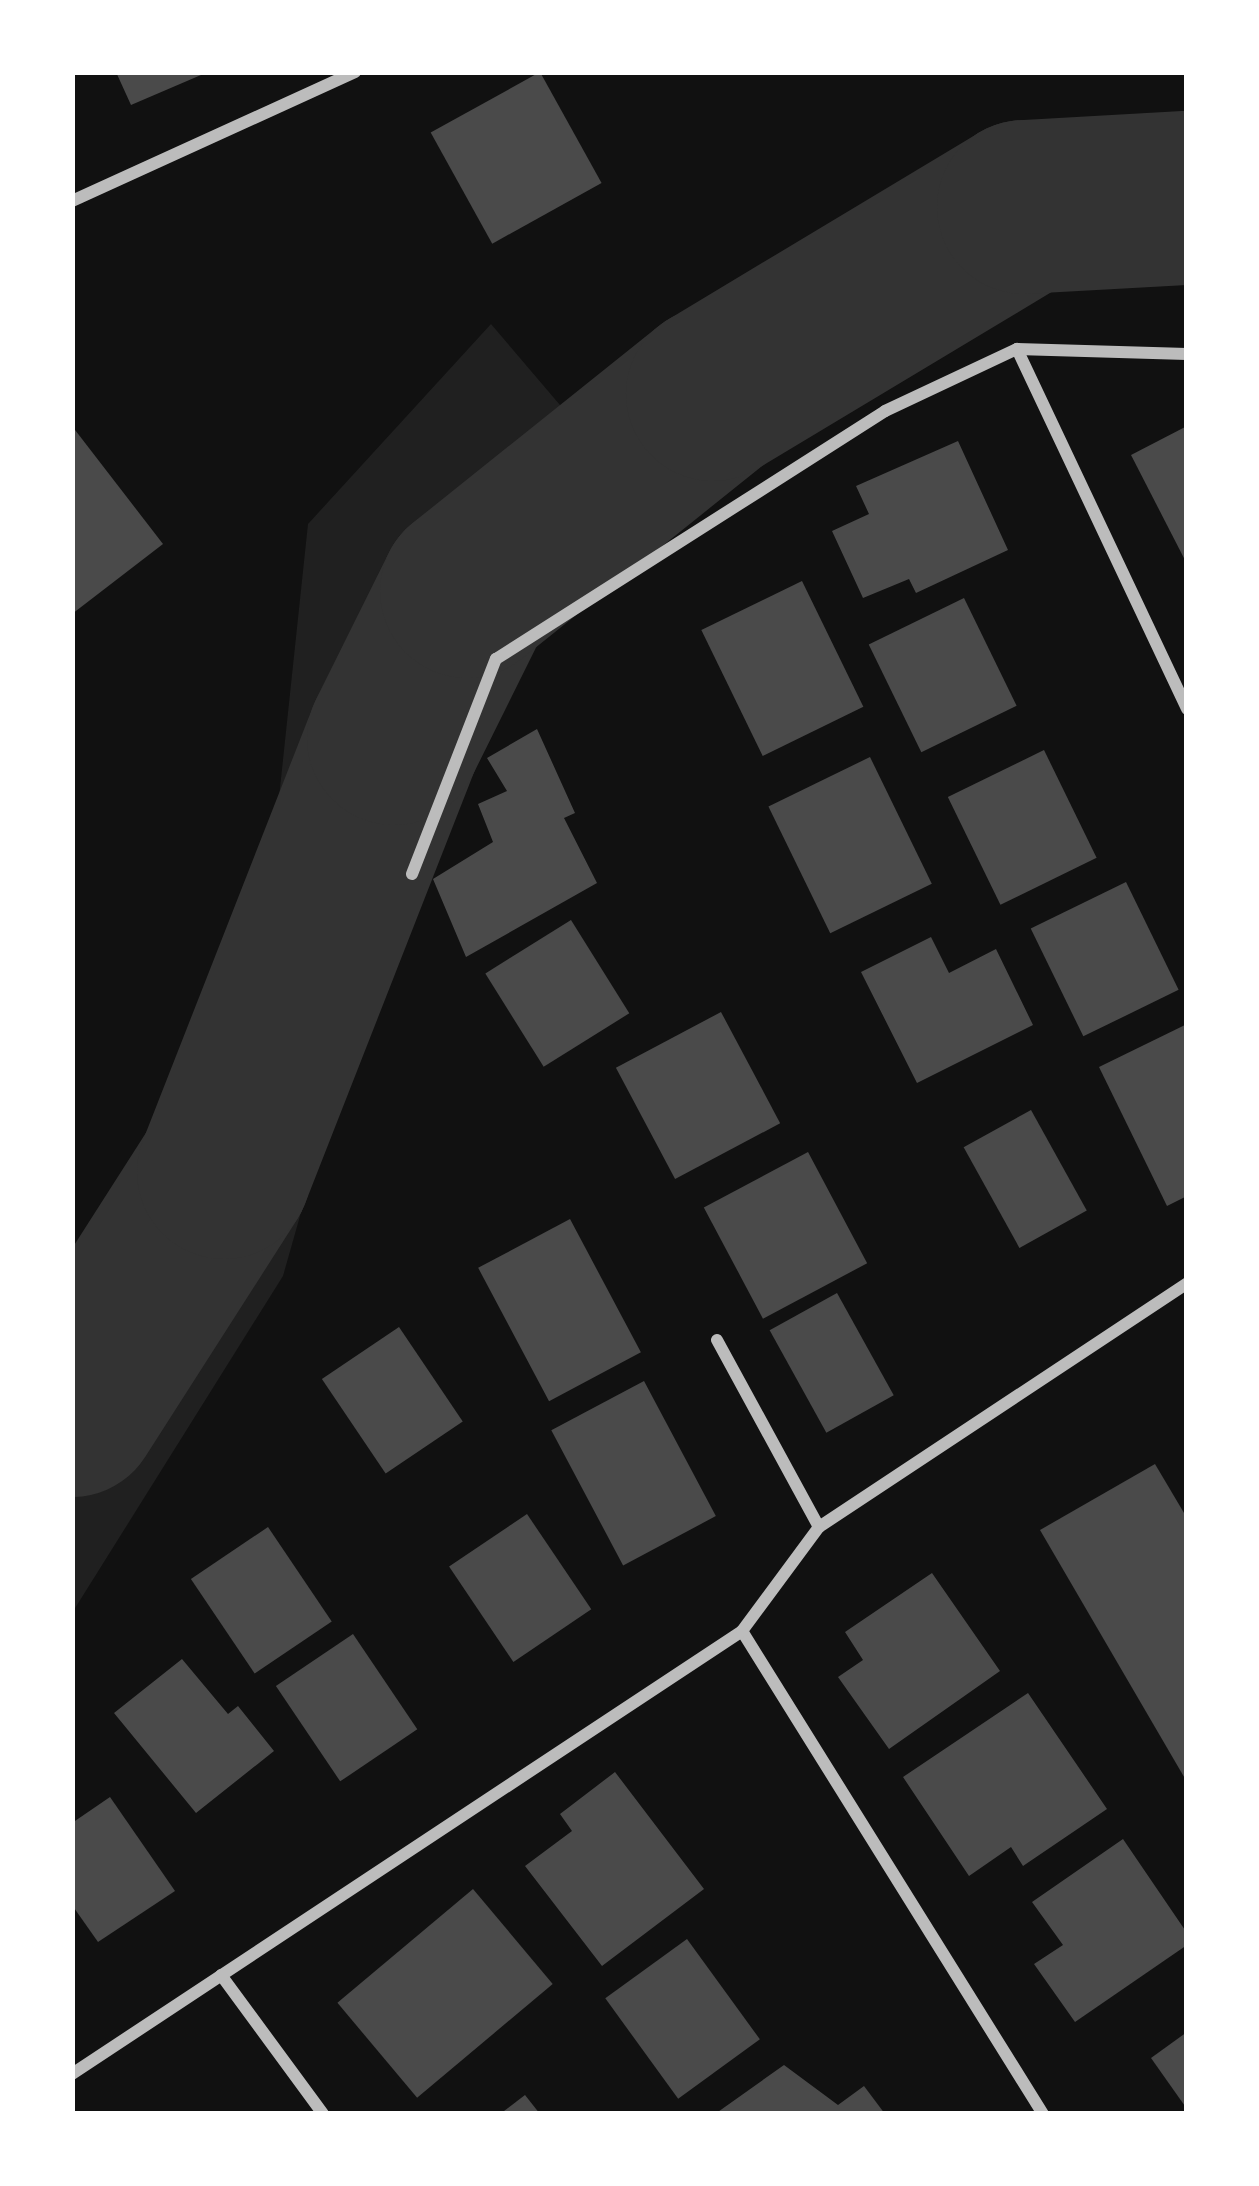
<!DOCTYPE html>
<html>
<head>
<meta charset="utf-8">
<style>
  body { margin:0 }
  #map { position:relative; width:1259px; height:2186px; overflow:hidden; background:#111; font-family:Quicksand,sans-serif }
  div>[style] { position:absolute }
  .green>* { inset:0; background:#202020 }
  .river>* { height:174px; margin:-87px; padding:0 87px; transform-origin:87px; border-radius:87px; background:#333 }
  .building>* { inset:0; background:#4a4a4a; transform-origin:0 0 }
  .minor>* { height:12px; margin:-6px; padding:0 6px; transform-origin:6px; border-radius:6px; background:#bcbcbc }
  span { translate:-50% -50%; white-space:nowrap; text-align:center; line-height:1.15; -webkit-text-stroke:12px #fff; paint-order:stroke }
  .frame { position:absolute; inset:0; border:75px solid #fff; pointer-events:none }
</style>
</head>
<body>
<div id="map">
  <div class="green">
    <div style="clip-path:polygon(1187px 143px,1187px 264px,1024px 207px,1155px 146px)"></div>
    <div style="clip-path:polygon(491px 324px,629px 486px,441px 719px,283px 1276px,72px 1613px,72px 1304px,96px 1285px,278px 807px,308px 524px)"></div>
  </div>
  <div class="river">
    <div style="left:72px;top:1410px;width:282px;rotate:-57.4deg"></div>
    <div style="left:224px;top:1172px;width:466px;rotate:-68.6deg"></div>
    <div style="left:394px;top:738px;width:164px;rotate:-63.6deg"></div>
    <div style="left:467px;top:591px;width:315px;rotate:-38.7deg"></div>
    <div style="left:713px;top:394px;width:363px;rotate:-31deg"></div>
    <div style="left:1024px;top:207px;width:163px;rotate:-3.2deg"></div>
  </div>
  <div class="building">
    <div style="clip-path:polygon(116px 72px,208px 72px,131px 105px)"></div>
    <div style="left:540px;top:72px;width:127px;height:125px;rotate:61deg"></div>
    <div style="clip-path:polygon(72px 426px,163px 544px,72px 614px)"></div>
    <div style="clip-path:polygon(1187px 426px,1187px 564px,1131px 455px)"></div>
    <div style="clip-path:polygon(958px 441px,1008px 550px,916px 593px,909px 579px,863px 598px,832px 531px,869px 514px,856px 486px)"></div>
    <div style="left:802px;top:581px;width:140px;height:112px;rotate:64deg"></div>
    <div style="left:964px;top:598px;width:120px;height:106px;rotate:64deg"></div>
    <div style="clip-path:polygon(537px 729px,575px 813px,564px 818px,597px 883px,466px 957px,433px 879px,493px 842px,478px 804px,507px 791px,487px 758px)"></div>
    <div style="left:1044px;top:750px;width:120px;height:107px;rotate:64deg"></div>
    <div style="left:870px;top:757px;width:141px;height:113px;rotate:64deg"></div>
    <div style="left:1126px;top:882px;width:120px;height:106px;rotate:64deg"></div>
    <div style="left:571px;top:920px;width:110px;height:101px;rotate:58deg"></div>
    <div style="clip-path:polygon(931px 937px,949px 973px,996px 949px,1033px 1025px,917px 1083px,861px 972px)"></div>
    <div style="left:721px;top:1012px;width:126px;height:119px;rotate:62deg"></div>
    <div style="clip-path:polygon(1187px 1024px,1187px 1196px,1167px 1206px,1099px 1067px)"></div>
    <div style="left:1031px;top:1110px;width:115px;height:77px;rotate:61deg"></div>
    <div style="left:808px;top:1152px;width:126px;height:118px;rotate:62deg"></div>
    <div style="left:570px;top:1219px;width:151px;height:104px;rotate:62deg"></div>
    <div style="left:837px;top:1293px;width:117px;height:77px;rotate:61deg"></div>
    <div style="left:399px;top:1327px;width:114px;height:93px;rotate:56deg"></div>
    <div style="left:644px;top:1381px;width:153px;height:105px;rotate:62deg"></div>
    <div style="clip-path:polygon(1155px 1464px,1187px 1518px,1187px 1782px,1040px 1530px)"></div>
    <div style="left:527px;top:1514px;width:115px;height:94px;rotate:56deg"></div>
    <div style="left:268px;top:1527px;width:114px;height:93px;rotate:56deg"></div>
    <div style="clip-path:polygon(932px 1573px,1000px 1671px,889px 1749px,838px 1677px,863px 1660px,845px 1632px)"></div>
    <div style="left:353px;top:1634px;width:115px;height:93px;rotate:56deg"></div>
    <div style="clip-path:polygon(182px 1659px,228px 1714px,238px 1706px,274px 1751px,196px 1813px,114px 1713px)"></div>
    <div style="clip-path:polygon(1028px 1693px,1107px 1809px,1023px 1866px,1011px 1847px,969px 1876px,903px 1777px)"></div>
    <div style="clip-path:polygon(615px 1772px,704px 1889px,602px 1966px,525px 1866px,572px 1831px,560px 1814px)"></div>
    <div style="clip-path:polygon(110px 1797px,175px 1891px,98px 1942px,72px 1905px,72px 1823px)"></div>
    <div style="clip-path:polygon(1123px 1839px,1187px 1933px,1187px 1945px,1075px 2022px,1034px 1964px,1063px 1945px,1032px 1902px)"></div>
    <div style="left:473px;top:1889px;width:124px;height:177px;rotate:50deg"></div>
    <div style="left:687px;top:1939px;width:124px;height:101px;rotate:54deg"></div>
    <div style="clip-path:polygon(1187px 2032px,1187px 2109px,1151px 2058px)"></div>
    <div style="clip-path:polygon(784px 2065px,838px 2105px,864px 2086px,885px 2114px,715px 2114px)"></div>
    <div style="clip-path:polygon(525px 2095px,540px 2114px,500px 2114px)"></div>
  </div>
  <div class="minor">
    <div style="left:72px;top:201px;width:311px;rotate:-24.5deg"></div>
    <div style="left:1017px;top:349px;width:398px;rotate:64.7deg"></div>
    <div style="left:412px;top:874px;width:231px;rotate:-68.7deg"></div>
    <div style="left:496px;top:659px;width:461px;rotate:-32.5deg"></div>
    <div style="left:885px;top:411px;width:146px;rotate:-25.2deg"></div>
    <div style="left:1017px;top:349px;width:170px;rotate:1.7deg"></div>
    <div style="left:717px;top:1340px;width:213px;rotate:61.4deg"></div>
    <div style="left:742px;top:1631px;width:569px;rotate:58.07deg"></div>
    <div style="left:221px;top:1975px;width:172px;rotate:53.7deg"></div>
    <div style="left:72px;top:2074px;width:803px;rotate:-33.47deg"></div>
    <div style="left:742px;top:1631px;width:129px;rotate:-53.5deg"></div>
    <div style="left:819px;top:1527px;width:442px;rotate:-33.5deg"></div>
  </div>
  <div class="frame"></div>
</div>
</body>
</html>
